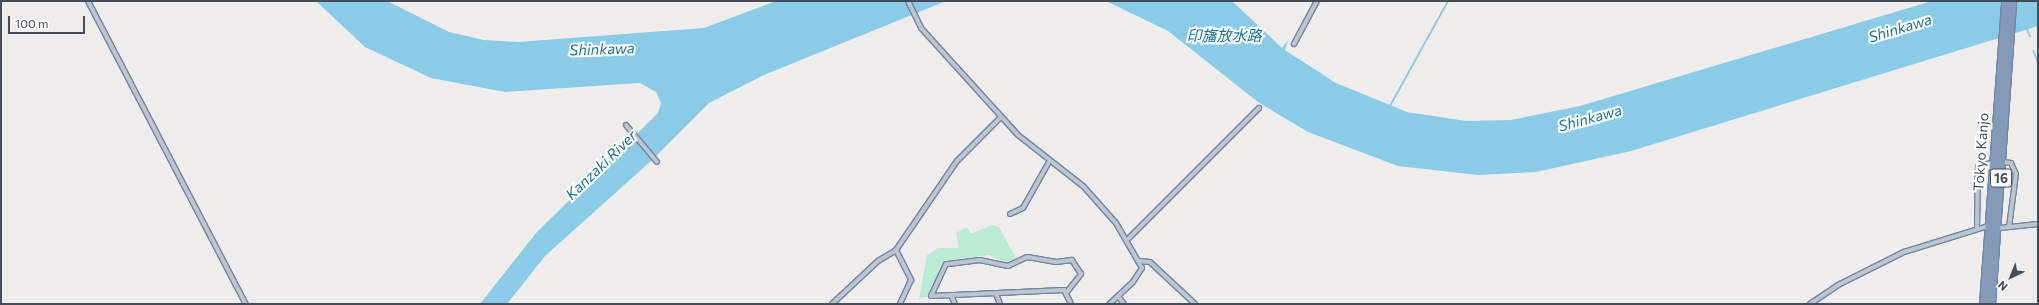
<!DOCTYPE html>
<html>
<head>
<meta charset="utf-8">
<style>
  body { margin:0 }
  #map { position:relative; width:2039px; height:305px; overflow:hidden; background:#efecec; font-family:Commissioner,"Noto Sans JP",sans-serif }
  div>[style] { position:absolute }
  .green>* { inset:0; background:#bbebd2 }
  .water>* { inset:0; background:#8acbe7 }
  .stream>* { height:1.5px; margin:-0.75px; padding:0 0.75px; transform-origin:0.75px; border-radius:0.75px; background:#8acbe7 }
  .roads { filter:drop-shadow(1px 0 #7185a5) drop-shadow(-1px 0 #7185a5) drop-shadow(0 1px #7185a5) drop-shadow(0 -1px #7185a5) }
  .street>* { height:4px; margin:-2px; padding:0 2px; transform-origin:2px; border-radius:2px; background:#bdc5ce }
  .highway>* { height:8px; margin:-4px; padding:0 4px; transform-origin:4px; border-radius:4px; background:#859ab9 }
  span { translate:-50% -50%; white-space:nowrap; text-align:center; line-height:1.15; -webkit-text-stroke:4px #fff; paint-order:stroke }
  .shield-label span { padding:1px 3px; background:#fff; border:1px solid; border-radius:3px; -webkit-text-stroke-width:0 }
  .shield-label { font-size:13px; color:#454e58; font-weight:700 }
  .street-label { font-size:14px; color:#454e58 }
  .water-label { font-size:15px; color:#13749e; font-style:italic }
  .frame { position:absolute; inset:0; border:2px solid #454e58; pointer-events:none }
  .north { position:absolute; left:1991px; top:257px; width:40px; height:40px; -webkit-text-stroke:3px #fff; paint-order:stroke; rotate:223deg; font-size:11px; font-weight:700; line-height:16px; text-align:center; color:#454e58 }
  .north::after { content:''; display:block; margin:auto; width:14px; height:18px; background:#454e58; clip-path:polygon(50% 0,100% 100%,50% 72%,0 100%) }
  .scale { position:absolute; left:8px; top:16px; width:77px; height:18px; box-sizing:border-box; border:2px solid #454e58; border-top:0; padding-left:5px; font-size:12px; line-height:14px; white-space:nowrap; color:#454e58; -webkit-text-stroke:3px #fff; paint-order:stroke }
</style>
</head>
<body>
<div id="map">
  <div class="green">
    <div style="clip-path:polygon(992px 225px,999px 227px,1016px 258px,1006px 263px,989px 255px,947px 261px,930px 296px,919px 299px,927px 255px,938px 248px,959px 248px,956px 233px,967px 227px,971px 234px)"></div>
  </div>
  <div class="water">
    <div style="clip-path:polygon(316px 1px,387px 1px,449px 32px,484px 40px,518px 42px,704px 28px,776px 1px,946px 1px,764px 75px,709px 103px,651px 161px,545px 256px,507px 304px,480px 304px,536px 233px,658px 113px,661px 103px,656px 92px,640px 83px,505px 92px,431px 78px,365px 47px)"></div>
    <div style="clip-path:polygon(1106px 1px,1232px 1px,1282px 48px,1288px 40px,1285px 50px,1336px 83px,1407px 112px,1466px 121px,1511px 120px,1580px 106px,1932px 1px,2038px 1px,2038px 26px,1631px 151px,1536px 172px,1478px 175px,1398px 166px,1308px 132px,1258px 102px,1168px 31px)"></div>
  </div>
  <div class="stream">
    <div style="left:2027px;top:28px;width:9px;rotate:69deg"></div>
    <div style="left:2034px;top:51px;width:12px;rotate:70deg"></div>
    <div style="left:1389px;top:108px;width:122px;rotate:-61.1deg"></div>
  </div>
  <div class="roads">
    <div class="street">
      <div style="left:88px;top:1px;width:342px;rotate:62.5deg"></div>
      <div style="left:908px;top:1px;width:30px;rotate:64deg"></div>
      <div style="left:921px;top:28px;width:144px;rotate:47.8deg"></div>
      <div style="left:1018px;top:135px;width:84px;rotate:38.2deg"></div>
      <div style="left:1084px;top:187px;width:48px;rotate:48.4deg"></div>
      <div style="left:1116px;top:223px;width:52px;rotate:60deg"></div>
      <div style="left:1142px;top:268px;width:17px;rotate:123deg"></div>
      <div style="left:1133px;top:282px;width:33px;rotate:137deg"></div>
      <div style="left:1294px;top:44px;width:49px;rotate:-61.9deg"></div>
      <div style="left:626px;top:125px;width:48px;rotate:50deg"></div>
      <div style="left:2002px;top:162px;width:9px;rotate:6deg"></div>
      <div style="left:2011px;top:163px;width:12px;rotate:66deg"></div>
      <div style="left:2016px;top:174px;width:53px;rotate:97.5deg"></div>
      <div style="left:1010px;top:214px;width:14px;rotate:-25deg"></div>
      <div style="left:1023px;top:208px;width:53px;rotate:-60.5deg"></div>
      <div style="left:1977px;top:228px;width:61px;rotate:-89.1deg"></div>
      <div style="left:1978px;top:167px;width:16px;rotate:-18deg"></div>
      <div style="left:2000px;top:228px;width:38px;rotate:-6deg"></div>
      <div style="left:1127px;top:240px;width:187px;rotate:-45deg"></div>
      <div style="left:896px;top:250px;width:34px;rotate:63deg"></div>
      <div style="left:911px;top:280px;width:26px;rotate:115deg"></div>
      <div style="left:1140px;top:261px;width:10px;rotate:6deg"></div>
      <div style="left:1150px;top:262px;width:62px;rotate:43deg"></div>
      <div style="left:1067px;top:292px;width:23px;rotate:-52deg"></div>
      <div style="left:1081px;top:274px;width:17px;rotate:-123deg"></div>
      <div style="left:1072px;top:260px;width:16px;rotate:173deg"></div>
      <div style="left:1056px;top:262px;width:29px;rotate:-170deg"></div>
      <div style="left:1027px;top:257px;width:21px;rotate:155deg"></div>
      <div style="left:1008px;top:266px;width:29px;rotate:-168deg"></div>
      <div style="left:980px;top:260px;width:34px;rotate:173deg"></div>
      <div style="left:946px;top:264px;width:35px;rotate:115deg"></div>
      <div style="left:931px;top:296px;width:133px;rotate:-2.6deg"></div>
      <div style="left:1064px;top:290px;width:16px;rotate:63deg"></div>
      <div style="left:996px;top:294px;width:11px;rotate:68deg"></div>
      <div style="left:951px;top:295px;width:10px;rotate:66deg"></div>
      <div style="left:1118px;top:296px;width:10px;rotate:53deg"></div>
      <div style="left:832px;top:304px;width:63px;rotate:-43.1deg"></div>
      <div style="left:878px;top:261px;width:21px;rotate:-31deg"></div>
      <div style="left:896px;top:250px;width:108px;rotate:-55.6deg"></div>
      <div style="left:957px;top:161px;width:62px;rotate:-45deg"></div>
      <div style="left:1810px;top:304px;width:34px;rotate:-34deg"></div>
      <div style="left:1838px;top:285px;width:74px;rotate:-26.6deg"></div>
      <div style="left:1904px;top:252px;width:85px;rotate:-17.2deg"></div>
    </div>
    <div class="highway">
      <div style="left:1984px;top:304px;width:304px;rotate:-85.8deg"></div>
      <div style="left:1991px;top:304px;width:304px;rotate:-86deg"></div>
    </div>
  </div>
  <div class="shield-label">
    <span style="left:2001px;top:178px">16</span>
  </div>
  <div class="street-label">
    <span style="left:1981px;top:152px;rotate:-86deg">Tokyo Kanjo</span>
  </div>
  <div class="water-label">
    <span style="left:1900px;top:28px;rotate:-17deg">Shinkawa</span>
    <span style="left:1224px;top:36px">印旛放水路</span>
    <span style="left:602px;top:49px;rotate:-2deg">Shinkawa</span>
    <span style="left:1590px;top:118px;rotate:-15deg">Shinkawa</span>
    <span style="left:601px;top:165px;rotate:-44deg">Kanzaki River</span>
  </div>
  <div class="frame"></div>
  <div class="north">N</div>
  <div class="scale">100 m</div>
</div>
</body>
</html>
